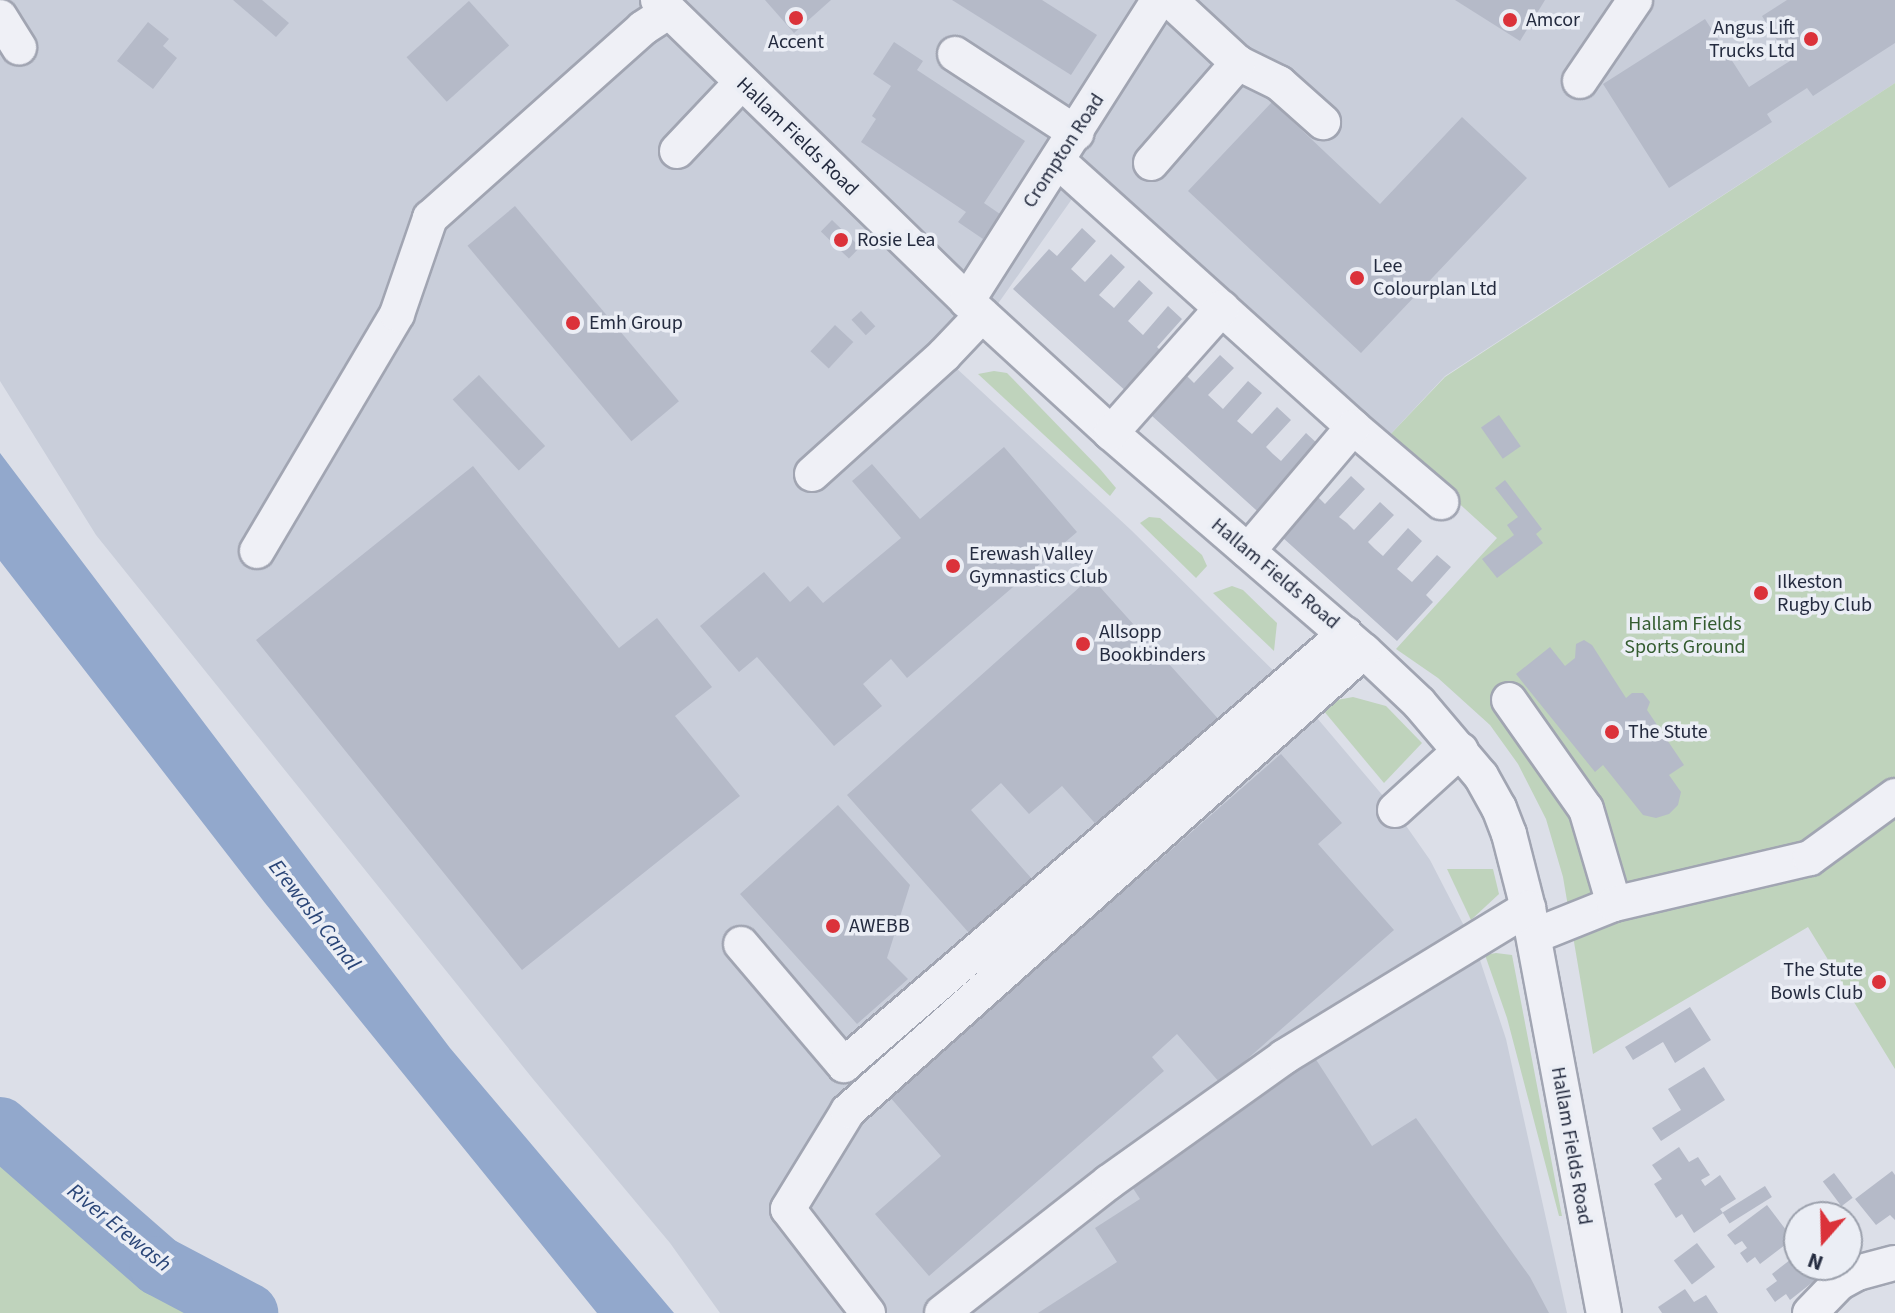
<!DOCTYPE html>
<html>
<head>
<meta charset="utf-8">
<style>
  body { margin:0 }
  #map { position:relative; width:1895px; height:1313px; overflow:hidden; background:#dcdfe8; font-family:"Source Sans 3",sans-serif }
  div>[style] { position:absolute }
  .built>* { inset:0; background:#c9ceda }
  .green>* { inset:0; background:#bfd3bc }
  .water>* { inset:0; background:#92a8cc }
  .river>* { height:60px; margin:-30px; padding:0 30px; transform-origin:30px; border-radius:30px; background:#92a8cc }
  .building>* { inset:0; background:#b5bac8; transform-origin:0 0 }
  .roads { filter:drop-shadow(2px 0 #a1a5b2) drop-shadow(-2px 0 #a1a5b2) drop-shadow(0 2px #a1a5b2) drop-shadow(0 -2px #a1a5b2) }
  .minor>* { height:34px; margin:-17px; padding:0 17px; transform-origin:17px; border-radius:17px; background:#eff0f6 }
  .dots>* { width:22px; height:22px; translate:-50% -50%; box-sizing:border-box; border:4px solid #ebeef5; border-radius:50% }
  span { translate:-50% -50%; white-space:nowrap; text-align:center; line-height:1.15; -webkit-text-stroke:7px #ebeef5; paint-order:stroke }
  .poi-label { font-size:20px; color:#242b3f }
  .left { translate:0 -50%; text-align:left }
  .right { translate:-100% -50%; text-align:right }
  .street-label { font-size:20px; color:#242b3f }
  .park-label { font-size:20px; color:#345c30 }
  .water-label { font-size:22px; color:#2a4577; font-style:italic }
  .north { position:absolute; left:1783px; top:1201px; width:80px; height:80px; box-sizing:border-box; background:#ebeef5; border:2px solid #9ba0ac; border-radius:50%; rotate:200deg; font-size:22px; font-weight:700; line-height:32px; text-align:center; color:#242b3f }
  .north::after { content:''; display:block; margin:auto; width:28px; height:36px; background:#db323a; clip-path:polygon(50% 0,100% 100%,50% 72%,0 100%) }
</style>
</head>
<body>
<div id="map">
  <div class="built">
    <div style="clip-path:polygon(0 0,1895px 0,1895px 83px,1445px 376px,1387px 438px,1091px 172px,954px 366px,1131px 530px,1295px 692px,1395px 810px,1430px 860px,1477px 951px,1506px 1039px,1567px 1313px,720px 1313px,670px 1243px,533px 1079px,96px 535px,0 381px)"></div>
  </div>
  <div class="green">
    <div style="clip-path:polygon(1895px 83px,1895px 1069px,1808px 927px,1593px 1054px,1563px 877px,1546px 819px,1518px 764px,1490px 725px,1438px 678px,1396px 649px,1497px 538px,1387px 438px,1445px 377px)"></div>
    <div style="clip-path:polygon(994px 371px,1007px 373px,1100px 469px,1116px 488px,1110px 496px,978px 374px)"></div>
    <div style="clip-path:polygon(1149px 517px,1160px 518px,1202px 555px,1207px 566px,1196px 578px,1140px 523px)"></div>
    <div style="clip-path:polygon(1232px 586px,1243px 590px,1277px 623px,1274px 651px,1213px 593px)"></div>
    <div style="clip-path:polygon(1353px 697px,1386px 706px,1422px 743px,1384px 783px,1323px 710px,1337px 700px)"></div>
    <div style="clip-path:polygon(1447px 869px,1493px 869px,1499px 894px,1471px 920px)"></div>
    <div style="clip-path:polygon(1496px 953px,1512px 955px,1562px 1216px,1559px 1216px,1507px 1018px,1485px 955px)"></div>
    <div style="clip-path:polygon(0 1147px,147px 1269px,220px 1313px,0 1313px)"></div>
  </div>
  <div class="water">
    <div style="clip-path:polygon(0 453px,450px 1048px,674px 1313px,597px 1313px,265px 903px,0 561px)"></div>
  </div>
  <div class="river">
    <div style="left:0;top:1127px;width:211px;rotate:41.2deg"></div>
    <div style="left:159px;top:1266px;width:101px;rotate:27.8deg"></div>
  </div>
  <div class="building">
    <div style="clip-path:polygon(233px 0,262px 0,289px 23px,276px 37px)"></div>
    <div style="clip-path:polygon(765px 0,831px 0,794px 33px)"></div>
    <div style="clip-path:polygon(952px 0,1042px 0,1097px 35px,1071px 75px)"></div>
    <div style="clip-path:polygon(1455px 0,1545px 0,1520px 41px)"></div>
    <div style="clip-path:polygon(1787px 0,1895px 0,1895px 43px,1813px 96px,1807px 88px,1767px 114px,1772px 122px,1669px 188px,1603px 84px,1705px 19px,1749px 87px,1790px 61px,1762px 16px)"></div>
    <div style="left:469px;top:1px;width:60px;height:84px;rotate:48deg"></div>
    <div style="clip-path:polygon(148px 22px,169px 39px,163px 46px,177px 58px,153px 89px,117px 61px)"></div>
    <div style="clip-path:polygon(894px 42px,923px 61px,917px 70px,1025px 141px,984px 203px,1000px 214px,983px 239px,958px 222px,966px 212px,861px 142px,876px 119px,872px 116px,891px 86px,873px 74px)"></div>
    <div style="clip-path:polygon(1272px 102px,1380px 204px,1462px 117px,1527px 178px,1361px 353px,1188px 191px)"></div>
    <div style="left:515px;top:206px;width:255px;height:62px;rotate:50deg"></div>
    <div style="left:832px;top:220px;width:39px;height:16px;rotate:44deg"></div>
    <div style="clip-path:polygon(1082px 228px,1096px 241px,1071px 269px,1085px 282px,1111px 254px,1125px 267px,1099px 295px,1114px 308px,1139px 280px,1153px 293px,1128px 321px,1143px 335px,1168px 306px,1182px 319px,1157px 347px,1164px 354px,1128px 393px,1013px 289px,1049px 249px,1057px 256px)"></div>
    <div style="left:861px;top:311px;width:21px;height:13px;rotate:47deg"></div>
    <div style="left:835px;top:325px;width:25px;height:36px;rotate:43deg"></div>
    <div style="clip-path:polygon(1220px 355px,1234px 368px,1208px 395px,1223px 409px,1248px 381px,1262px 393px,1237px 421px,1252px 434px,1277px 407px,1291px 420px,1266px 447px,1273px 454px,1281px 461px,1306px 433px,1320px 446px,1266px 519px,1151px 415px,1187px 376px,1194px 383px)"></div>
    <div style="left:479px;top:375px;width:97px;height:36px;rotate:47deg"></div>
    <div style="left:1499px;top:415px;width:38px;height:22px;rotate:55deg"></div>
    <div style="clip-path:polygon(1004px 447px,1077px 532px,907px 678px,891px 659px,863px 684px,882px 706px,834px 746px,757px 657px,739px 672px,700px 626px,764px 572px,790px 602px,808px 586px,823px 603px,901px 538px,852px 481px,872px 464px,920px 519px)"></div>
    <div style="clip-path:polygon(473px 466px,619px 648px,657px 618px,712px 687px,675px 716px,740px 796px,522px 970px,256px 640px)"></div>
    <div style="clip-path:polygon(1351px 476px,1365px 489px,1339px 517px,1347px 523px,1354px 530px,1380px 502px,1394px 515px,1368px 542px,1375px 549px,1383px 556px,1408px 528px,1422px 541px,1397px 569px,1404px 575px,1412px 582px,1437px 555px,1451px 567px,1426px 595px,1433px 602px,1397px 641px,1282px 537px,1318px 497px,1325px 504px)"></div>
    <div style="clip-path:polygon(1505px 480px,1542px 529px,1536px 534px,1543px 543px,1497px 578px,1482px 559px,1514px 535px,1507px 525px,1518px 517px,1495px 488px)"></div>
    <div style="clip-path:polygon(1091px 577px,1221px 722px,1100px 829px,1062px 786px,1029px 814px,1001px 783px,971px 810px,1032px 879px,969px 933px,847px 795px)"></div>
    <div style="clip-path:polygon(1584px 640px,1592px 645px,1626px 698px,1632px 693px,1643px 693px,1650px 702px,1647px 710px,1684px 765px,1669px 775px,1681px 792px,1678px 805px,1669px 814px,1656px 818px,1643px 815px,1603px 765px,1595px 772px,1516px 674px,1550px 647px,1565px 666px,1575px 658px,1576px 644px)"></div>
    <div style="clip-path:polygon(1281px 754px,1342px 823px,1318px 844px,1394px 930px,1220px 1083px,1177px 1034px,1152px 1057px,1164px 1071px,929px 1276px,875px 1214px,941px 1156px,889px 1096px)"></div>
    <div style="clip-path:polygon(838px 805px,910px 885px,887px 958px,908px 979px,857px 1024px,740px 894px)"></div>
    <div style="clip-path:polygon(1690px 1007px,1711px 1040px,1675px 1063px,1663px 1042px,1633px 1060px,1625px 1047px)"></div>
    <div style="clip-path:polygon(1315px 1058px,1372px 1146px,1416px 1118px,1530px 1277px,1549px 1313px,1038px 1313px,1117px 1262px,1095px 1228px,1140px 1199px,1127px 1179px)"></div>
    <div style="clip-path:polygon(1704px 1067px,1725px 1100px,1661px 1141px,1652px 1128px,1681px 1110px,1668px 1089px)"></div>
    <div style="clip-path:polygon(1679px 1147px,1689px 1162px,1698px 1157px,1710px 1175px,1701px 1180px,1705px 1186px,1720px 1175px,1736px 1199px,1720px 1209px,1723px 1213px,1694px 1233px,1682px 1214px,1676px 1218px,1654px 1184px,1662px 1179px,1652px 1165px)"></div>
    <div style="clip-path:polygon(1892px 1171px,1895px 1175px,1895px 1220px,1890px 1215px,1876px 1225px,1855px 1199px)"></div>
    <div style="left:1834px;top:1173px;width:31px;height:14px;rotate:53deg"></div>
    <div style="left:1765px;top:1186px;width:13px;height:50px;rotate:58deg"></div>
    <div style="clip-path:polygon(1767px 1205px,1793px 1239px,1760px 1264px,1755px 1257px,1747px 1263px,1740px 1253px,1747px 1248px,1742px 1241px,1735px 1245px,1727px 1235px)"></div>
    <div style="left:1697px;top:1243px;width:30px;height:29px;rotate:53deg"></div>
    <div style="clip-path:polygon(1799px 1253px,1799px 1265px,1816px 1265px,1823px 1274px,1790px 1300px,1786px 1294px,1775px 1302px,1766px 1289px,1777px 1281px,1772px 1274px)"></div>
    <div style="clip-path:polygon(1685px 1289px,1694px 1302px,1706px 1295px,1718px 1313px,1662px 1313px,1658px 1307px)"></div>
  </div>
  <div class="roads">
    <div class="minor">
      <div style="left:658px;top:0;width:431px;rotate:44.2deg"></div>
      <div style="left:967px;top:301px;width:195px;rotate:42.5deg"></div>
      <div style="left:1111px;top:433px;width:334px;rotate:40.8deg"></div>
      <div style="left:1364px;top:651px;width:76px;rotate:43.4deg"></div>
      <div style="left:1419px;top:703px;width:96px;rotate:49.7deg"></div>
      <div style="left:1481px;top:776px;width:37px;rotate:61deg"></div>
      <div style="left:1499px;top:808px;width:28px;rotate:69deg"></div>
      <div style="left:1509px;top:834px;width:76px;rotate:75.6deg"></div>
      <div style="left:1528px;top:908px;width:412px;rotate:79.4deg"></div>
      <div style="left:0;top:17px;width:36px;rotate:58deg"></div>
      <div style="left:955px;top:54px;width:145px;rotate:33.1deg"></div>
      <div style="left:1238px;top:63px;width:46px;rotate:26deg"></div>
      <div style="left:1279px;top:83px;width:59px;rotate:41.6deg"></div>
      <div style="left:1580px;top:81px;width:98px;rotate:-55.8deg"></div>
      <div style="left:677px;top:151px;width:93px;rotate:-46.7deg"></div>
      <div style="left:1058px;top:161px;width:397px;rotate:42deg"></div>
      <div style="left:1353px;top:427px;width:116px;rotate:40.4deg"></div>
      <div style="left:1151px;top:163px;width:133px;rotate:-49deg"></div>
      <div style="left:1238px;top:63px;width:93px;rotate:-137.2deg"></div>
      <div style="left:967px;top:301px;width:357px;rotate:-57.5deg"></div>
      <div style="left:1111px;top:433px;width:167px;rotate:-48.4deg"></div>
      <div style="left:812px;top:474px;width:178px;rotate:-42deg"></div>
      <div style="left:944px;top:355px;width:55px;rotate:-46.5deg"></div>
      <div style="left:257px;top:551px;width:275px;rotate:-59.4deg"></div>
      <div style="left:397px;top:314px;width:102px;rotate:-71deg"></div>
      <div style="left:430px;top:218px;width:285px;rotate:-41.7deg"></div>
      <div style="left:643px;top:28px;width:30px;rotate:-33deg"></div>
      <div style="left:1248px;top:551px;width:162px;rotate:-49.7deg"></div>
      <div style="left:1509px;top:700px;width:133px;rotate:54.8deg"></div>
      <div style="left:1586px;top:809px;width:99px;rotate:73.6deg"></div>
      <div style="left:1395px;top:810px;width:89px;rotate:-42.3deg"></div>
      <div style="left:1534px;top:936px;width:86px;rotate:-21.8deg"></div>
      <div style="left:1614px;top:904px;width:201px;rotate:-13.2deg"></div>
      <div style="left:1810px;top:858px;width:105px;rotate:-36.1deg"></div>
      <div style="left:741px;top:944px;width:159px;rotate:49.6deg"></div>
      <div style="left:844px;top:1065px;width:661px;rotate:-40.7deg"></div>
      <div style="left:868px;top:1313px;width:131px;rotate:-127.6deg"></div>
      <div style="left:788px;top:1209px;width:115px;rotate:-58.5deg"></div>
      <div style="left:848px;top:1111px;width:691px;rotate:-41.72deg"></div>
      <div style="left:942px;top:1313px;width:212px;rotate:-38.1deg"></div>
      <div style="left:1109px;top:1182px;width:215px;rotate:-35.5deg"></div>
      <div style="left:1284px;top:1057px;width:286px;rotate:-31.4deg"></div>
      <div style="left:1810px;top:1313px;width:42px;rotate:-46deg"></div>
      <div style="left:1839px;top:1283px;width:21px;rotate:-29deg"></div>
      <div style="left:1857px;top:1273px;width:39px;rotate:-15deg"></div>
    </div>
  </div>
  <div class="dots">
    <div style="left:796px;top:18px;background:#db323a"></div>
    <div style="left:1510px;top:20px;background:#db323a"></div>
    <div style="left:1811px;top:39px;background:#db323a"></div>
    <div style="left:841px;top:240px;background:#db323a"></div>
    <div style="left:1357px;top:278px;background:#db323a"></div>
    <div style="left:573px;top:323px;background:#db323a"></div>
    <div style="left:953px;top:566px;background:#db323a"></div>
    <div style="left:1761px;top:593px;background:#db323a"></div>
    <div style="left:1083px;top:644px;background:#db323a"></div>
    <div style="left:1612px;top:732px;background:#db323a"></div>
    <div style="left:833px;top:926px;background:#db323a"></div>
    <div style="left:1879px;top:982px;background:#db323a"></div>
  </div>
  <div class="poi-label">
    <span class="left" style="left:1526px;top:20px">Amcor</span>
    <span class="right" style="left:1795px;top:40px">Angus Lift<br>Trucks Ltd</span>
    <span style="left:796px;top:42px">Accent</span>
    <span class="left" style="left:857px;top:240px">Rosie Lea</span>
    <span class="left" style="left:1373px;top:278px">Lee<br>Colourplan Ltd</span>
    <span class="left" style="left:589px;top:323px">Emh Group</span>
    <span class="left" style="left:969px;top:566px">Erewash Valley<br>Gymnastics Club</span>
    <span class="left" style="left:1777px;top:594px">Ilkeston<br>Rugby Club</span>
    <span class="left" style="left:1099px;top:644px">Allsopp<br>Bookbinders</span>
    <span class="left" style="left:1628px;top:732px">The Stute</span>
    <span class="left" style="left:849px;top:926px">AWEBB</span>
    <span class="right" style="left:1863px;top:982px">The Stute<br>Bowls Club</span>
  </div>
  <div class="street-label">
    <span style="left:797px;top:137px;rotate:44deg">Hallam Fields Road</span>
    <span style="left:1064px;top:151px;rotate:-57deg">Crompton Road</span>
    <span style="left:1275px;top:574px;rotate:40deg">Hallam Fields Road</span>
    <span style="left:1571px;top:1146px;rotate:80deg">Hallam Fields Road</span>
  </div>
  <div class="park-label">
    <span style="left:1685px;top:636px">Hallam Fields<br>Sports Ground</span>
  </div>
  <div class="water-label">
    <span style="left:314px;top:915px;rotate:52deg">Erewash Canal</span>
    <span style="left:119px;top:1228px;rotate:39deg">River Erewash</span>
  </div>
  <div class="north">N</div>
</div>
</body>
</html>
